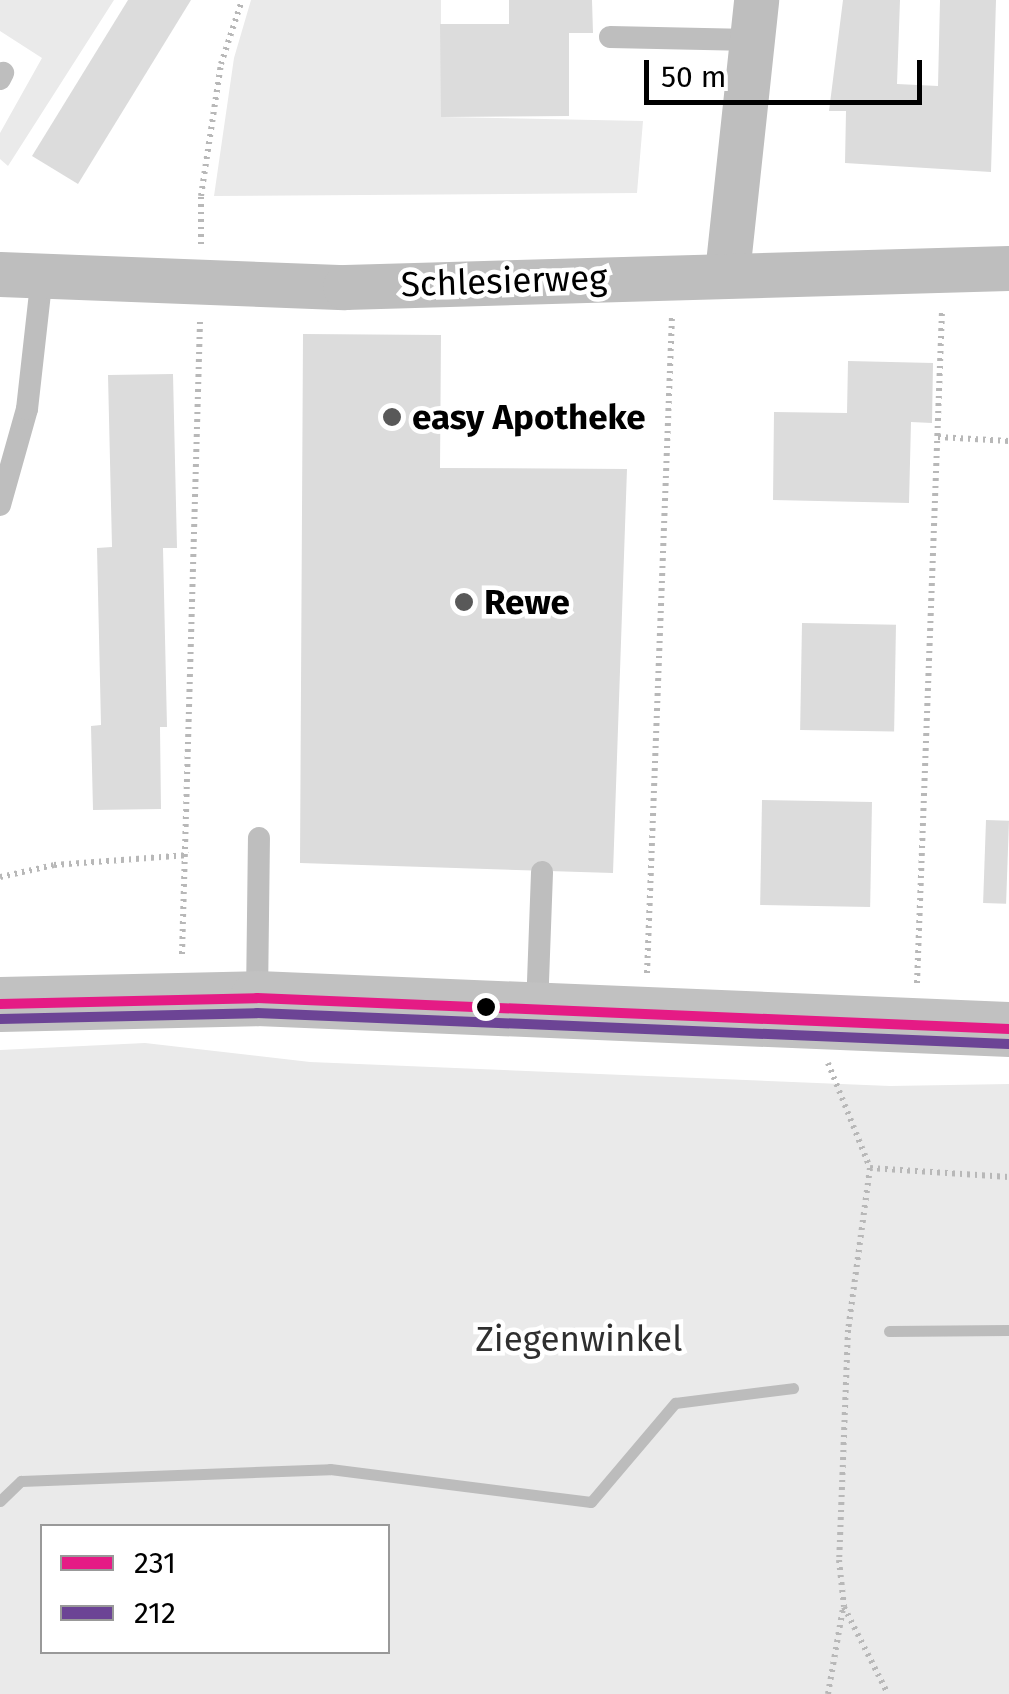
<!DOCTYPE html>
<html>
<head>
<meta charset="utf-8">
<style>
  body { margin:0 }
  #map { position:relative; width:1009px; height:1694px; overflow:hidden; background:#fff; font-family:"Fira Sans",sans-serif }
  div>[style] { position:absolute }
  .green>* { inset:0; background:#eaeaea }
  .stream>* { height:11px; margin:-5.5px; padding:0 5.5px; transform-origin:5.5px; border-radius:5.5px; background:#bcbcbc }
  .building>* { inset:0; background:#dcdcdc; transform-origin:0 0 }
  .path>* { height:6px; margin-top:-3px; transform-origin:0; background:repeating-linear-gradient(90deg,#b8b8b8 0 2.5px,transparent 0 7.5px) }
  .lane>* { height:22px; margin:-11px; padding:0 11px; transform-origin:11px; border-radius:11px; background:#bebebe }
  .street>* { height:45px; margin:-22.5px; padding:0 22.5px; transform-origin:22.5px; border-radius:22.5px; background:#bebebe }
  .secondary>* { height:55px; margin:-27.5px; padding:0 27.5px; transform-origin:27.5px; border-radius:27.5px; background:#c1c1c1 }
  .bus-1>* { height:10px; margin:-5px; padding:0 5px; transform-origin:5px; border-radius:5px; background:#e51b85 }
  .bus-2>* { height:10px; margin:-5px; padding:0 5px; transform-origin:5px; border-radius:5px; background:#6c4495 }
  .dots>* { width:28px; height:28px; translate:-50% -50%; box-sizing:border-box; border:5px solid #fff; border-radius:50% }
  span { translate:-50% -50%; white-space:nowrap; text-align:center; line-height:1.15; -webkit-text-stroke:9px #fff; paint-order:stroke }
  .street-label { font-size:35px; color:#000 }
  .poi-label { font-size:35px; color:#000; font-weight:700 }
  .left { translate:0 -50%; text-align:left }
  .park-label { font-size:35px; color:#2f2f2f }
  .legend { position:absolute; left:40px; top:1524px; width:350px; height:130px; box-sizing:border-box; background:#fff; border:2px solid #999; margin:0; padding:12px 18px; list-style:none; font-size:30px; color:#000 }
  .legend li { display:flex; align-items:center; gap:20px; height:50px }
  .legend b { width:50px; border:2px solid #999 }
  .scale { position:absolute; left:644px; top:60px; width:278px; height:45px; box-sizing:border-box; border:5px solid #000; border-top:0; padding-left:12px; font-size:30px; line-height:35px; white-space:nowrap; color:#000; -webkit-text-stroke:8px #fff; paint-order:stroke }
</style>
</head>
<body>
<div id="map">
  <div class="green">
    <div style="clip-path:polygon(0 0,114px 0,8px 166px,0 159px,0 133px,42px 58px,0 31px)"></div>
    <div style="clip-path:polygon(251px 0,441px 0,441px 117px,643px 121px,637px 193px,214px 196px,234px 58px)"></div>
    <div style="clip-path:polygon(evenodd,145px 1043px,310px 1062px,890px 1086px,1009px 1084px,1009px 1694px,0 1694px,0 1050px,145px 1043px,42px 1526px,388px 1526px,388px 1652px,42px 1652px,42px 1526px)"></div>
  </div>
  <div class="stream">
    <div style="left:889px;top:1331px;width:120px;rotate:-0.5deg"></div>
    <div style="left:0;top:1501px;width:29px;rotate:-44deg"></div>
    <div style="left:21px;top:1481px;width:309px;rotate:-2.2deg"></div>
    <div style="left:330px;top:1469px;width:263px;rotate:7.2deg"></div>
    <div style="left:591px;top:1502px;width:130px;rotate:-49.7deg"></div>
    <div style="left:675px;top:1403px;width:119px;rotate:-7.2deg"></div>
  </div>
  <div class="building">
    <div style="clip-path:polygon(128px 0,191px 0,78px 184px,32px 156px)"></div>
    <div style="clip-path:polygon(509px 0,592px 0,593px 33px,569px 33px,569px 116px,441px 117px,440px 24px,509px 24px)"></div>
    <div style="clip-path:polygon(843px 0,900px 0,897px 84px,938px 86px,940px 0,996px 0,991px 172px,845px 163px,846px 111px,829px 111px)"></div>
    <div style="clip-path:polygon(303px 334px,441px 335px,440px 468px,627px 469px,613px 873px,300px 863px)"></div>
    <div style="clip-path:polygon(848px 361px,933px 363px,932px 423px,911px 422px,909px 503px,773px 500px,774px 412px,847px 413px)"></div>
    <div style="clip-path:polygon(173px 374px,177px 548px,163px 548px,167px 727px,160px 727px,161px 809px,93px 810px,91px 726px,101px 725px,97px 548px,112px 547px,108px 375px)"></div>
    <div style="left:802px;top:623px;width:94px;height:107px;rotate:1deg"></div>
    <div style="left:762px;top:800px;width:110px;height:105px;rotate:1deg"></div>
    <div style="left:986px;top:820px;width:23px;height:83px;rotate:2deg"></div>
  </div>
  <div class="path">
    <div style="left:201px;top:244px;width:48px;rotate:-90deg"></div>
    <div style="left:201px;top:196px;width:134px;rotate:-81.4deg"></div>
    <div style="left:221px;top:64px;width:67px;rotate:-71.8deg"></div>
    <div style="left:938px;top:437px;width:71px;rotate:3.2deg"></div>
    <div style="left:0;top:877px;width:55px;rotate:-12.5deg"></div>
    <div style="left:54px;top:865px;width:135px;rotate:-4.2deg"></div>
    <div style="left:182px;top:954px;width:633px;rotate:-88.37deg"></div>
    <div style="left:647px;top:973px;width:657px;rotate:-87.82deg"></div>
    <div style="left:917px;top:983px;width:672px;rotate:-87.87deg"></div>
    <div style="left:828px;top:1063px;width:113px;rotate:68.2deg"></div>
    <div style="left:870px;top:1168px;width:163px;rotate:97.7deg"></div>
    <div style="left:848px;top:1330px;width:230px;rotate:92.2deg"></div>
    <div style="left:839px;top:1560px;width:47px;rotate:83.9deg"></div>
    <div style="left:844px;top:1607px;width:97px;rotate:63.2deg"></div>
    <div style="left:870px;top:1168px;width:139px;rotate:3.7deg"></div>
    <div style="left:828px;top:1694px;width:87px;rotate:-80.1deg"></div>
  </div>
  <div class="lane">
    <div style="left:610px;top:37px;width:141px;rotate:1.2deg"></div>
    <div style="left:0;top:79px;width:7px;rotate:-63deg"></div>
    <div style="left:0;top:505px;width:100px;rotate:-74.3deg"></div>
    <div style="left:27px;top:409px;width:134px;rotate:-83.6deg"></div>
    <div style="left:257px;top:998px;width:160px;rotate:-89.3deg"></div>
    <div style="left:537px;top:1009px;width:137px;rotate:-87.9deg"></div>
  </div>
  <div class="street">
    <div style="left:727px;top:273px;width:275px;rotate:-83.9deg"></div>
    <div style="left:0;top:274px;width:345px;rotate:2.2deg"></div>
    <div style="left:345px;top:287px;width:664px;rotate:-1.64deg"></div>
  </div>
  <div class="secondary">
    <div style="left:0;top:1004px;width:257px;rotate:-1.3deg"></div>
    <div style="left:257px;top:998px;width:753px;rotate:2.36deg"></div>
  </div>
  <div class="bus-1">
    <div style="left:0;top:1004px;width:257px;rotate:-1.3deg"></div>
    <div style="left:257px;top:998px;width:753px;rotate:2.36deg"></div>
  </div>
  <div class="bus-2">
    <div style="left:0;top:1019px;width:257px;rotate:-1.3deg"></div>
    <div style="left:257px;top:1013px;width:752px;rotate:2.36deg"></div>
  </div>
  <div class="dots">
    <div style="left:392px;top:417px;background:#595959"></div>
    <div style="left:464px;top:602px;background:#595959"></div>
    <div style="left:486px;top:1007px;background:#000"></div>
  </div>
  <div class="street-label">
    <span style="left:504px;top:281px;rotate:-2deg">Schlesierweg</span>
  </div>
  <div class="poi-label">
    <span class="left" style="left:412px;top:417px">easy Apotheke</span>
    <span class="left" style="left:484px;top:602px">Rewe</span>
  </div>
  <div class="park-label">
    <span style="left:579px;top:1339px">Ziegenwinkel</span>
  </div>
  <ul class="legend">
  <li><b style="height:12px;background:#e51b85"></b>231</li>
  <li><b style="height:12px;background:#6c4495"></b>212</li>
  </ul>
  <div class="scale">50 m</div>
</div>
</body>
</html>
